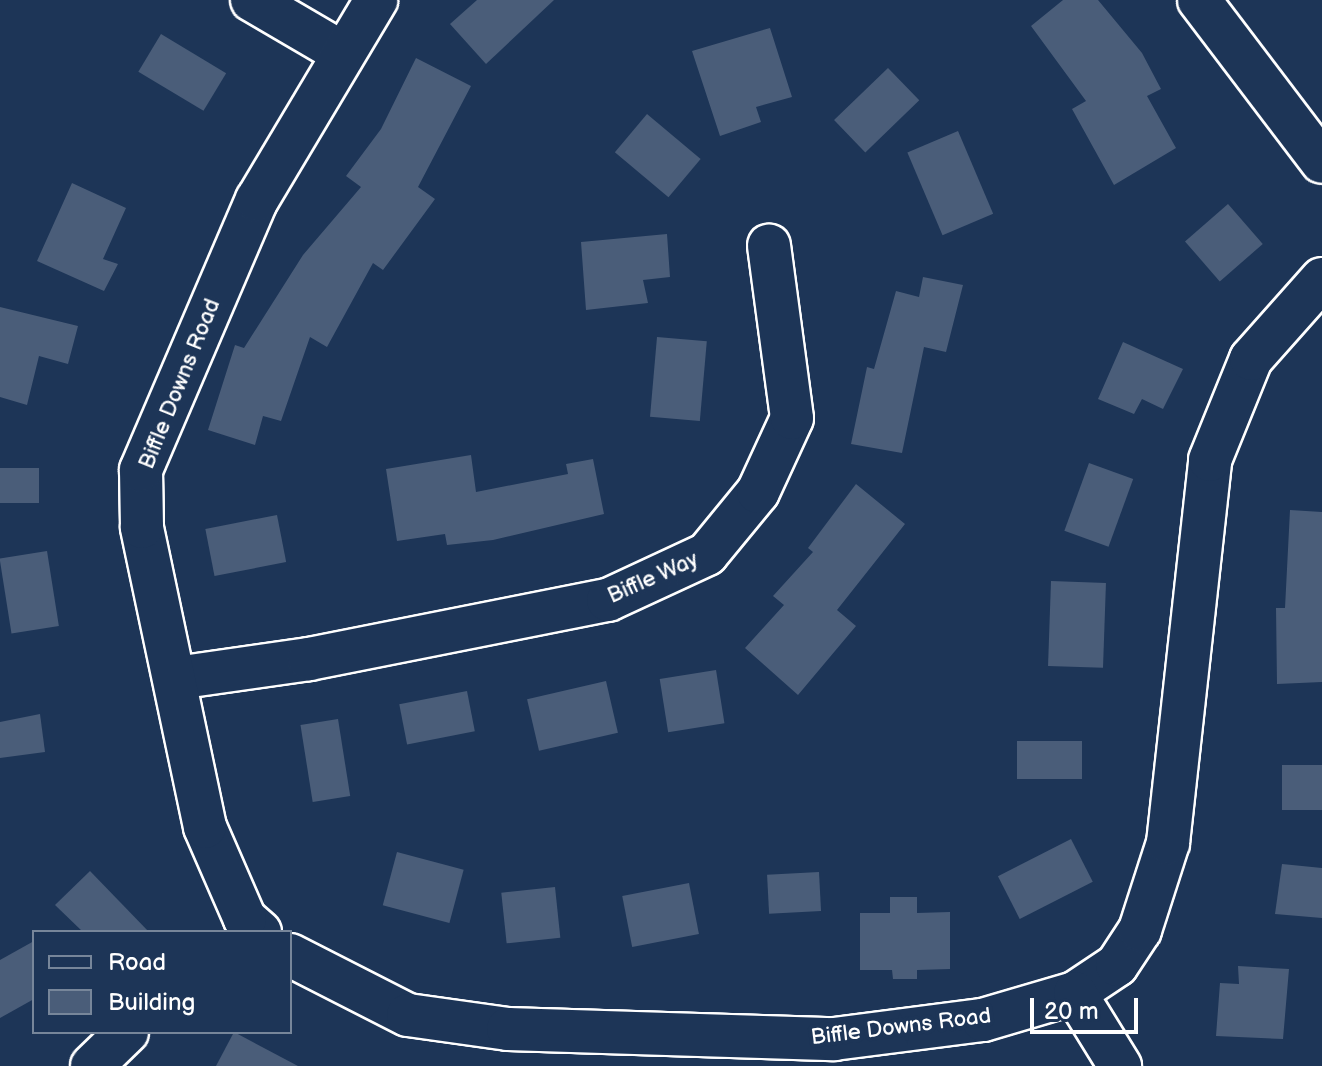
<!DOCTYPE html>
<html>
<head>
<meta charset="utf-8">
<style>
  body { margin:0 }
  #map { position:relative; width:1322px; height:1066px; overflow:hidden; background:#1d3557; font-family:"Balsamiq Sans",sans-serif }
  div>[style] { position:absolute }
  .building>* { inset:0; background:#4a5d79; transform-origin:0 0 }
  .roads { filter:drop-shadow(2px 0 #fff) drop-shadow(-2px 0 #fff) drop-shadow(0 2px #fff) drop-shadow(0 -2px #fff) }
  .minor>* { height:42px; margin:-21px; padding:0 21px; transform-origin:21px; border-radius:21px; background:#1d3557 }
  span { translate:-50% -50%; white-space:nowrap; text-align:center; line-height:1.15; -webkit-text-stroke:8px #1d3557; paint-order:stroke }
  .street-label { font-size:22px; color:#fff }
  .legend { position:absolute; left:32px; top:930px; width:260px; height:104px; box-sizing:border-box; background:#1d3557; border:2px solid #77869a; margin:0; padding:10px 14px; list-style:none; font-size:24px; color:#fff }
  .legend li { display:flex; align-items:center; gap:16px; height:40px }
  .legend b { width:40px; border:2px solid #77869a }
  .scale { position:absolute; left:1030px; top:998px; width:108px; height:36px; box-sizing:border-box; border:4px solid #fff; border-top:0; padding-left:10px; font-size:24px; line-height:28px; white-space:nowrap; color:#fff; -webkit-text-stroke:6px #1d3557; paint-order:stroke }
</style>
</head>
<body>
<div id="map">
  <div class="building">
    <div style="clip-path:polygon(477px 0,554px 0,486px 64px,450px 24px)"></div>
    <div style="clip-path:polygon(1063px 0,1098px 0,1142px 53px,1161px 89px,1147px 96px,1176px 148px,1114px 185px,1072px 109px,1086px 101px,1031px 26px)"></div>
    <div style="clip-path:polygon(770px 28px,792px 97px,756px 107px,761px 122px,720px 136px,692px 51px)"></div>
    <div style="left:161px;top:34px;width:76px;height:44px;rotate:31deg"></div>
    <div style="clip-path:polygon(416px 58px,471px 86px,418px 187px,435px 199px,383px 270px,373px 263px,327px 347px,310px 337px,281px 421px,263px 416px,255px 445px,208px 430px,235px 345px,244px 348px,303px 255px,361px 187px,346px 176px,381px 129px)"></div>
    <div style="left:888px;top:68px;width:45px;height:75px;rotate:46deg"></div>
    <div style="left:647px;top:114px;width:70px;height:50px;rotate:40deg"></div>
    <div style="left:958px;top:131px;width:90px;height:55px;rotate:67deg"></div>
    <div style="clip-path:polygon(72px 183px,126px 208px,103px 259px,118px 264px,104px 291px,37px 261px)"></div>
    <div style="left:1228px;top:204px;width:53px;height:57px;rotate:49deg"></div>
    <div style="clip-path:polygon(667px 234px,670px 277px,643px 280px,648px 303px,586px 310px,581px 242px)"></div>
    <div style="clip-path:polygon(923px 277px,963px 285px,946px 352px,924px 347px,902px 453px,851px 444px,867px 367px,874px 369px,896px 291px,919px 297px)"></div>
    <div style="clip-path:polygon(0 307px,78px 326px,68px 364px,39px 356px,27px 405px,0 397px)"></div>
    <div style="left:657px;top:337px;width:50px;height:80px;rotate:5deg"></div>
    <div style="clip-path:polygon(1123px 342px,1183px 369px,1163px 409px,1142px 399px,1134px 414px,1098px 399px)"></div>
    <div style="clip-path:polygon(471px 455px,476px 492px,568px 474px,566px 464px,593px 459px,604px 514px,493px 540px,447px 545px,445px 534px,397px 541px,386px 469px)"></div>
    <div style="left:1089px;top:463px;width:47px;height:72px;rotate:20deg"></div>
    <div style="left:0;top:468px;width:39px;height:35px"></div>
    <div style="clip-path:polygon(856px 484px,905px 524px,837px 610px,856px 626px,798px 695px,745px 648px,784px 605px,773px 596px,813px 552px,808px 548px)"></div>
    <div style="clip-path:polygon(1290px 510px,1322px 512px,1322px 682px,1277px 684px,1276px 608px,1285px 608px)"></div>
    <div style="left:277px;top:515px;width:48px;height:73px;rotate:79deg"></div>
    <div style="left:47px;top:551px;width:76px;height:48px;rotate:81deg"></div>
    <div style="left:1051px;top:581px;width:55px;height:85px;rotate:2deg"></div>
    <div style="left:716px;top:670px;width:54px;height:57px;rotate:81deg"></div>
    <div style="left:606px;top:681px;width:53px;height:81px;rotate:77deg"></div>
    <div style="left:467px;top:691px;width:41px;height:69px;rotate:79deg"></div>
    <div style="clip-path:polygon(40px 714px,45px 752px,0 758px,0 722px)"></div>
    <div style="left:338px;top:719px;width:78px;height:38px;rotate:81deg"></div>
    <div style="left:1017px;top:741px;width:65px;height:38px"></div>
    <div style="left:1322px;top:765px;width:45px;height:40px;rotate:90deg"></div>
    <div style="left:1071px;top:839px;width:48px;height:82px;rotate:63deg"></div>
    <div style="left:397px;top:852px;width:69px;height:55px;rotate:15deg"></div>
    <div style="clip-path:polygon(1282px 864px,1322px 868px,1322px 918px,1275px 914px)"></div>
    <div style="clip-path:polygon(90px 871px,149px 932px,83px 932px,55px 905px)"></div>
    <div style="left:819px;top:872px;width:39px;height:52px;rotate:87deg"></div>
    <div style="left:689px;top:883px;width:52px;height:68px;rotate:79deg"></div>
    <div style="left:555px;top:887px;width:51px;height:54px;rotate:84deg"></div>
    <div style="clip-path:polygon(890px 897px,917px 897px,917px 913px,950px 912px,950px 969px,917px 970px,917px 979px,893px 979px,892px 970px,860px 970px,860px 913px,890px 913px)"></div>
    <div style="clip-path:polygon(34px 941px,34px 999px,0 1018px,0 960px)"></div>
    <div style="clip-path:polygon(1238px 966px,1289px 969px,1283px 1039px,1216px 1036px,1220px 983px,1239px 984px)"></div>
    <div style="clip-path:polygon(234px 1032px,298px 1066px,216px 1066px)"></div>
  </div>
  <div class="roads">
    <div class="minor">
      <div style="left:252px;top:0;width:103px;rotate:30.3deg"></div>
      <div style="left:1199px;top:0;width:203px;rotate:52.8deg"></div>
      <div style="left:176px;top:678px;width:134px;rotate:-8.1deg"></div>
      <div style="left:309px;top:659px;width:305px;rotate:-11.2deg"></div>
      <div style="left:608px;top:600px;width:109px;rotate:-24.9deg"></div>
      <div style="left:707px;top:554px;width:80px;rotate:-50.6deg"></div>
      <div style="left:758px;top:492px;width:81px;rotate:-65.3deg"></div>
      <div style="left:792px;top:418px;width:174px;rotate:-97.6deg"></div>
      <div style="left:260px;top:932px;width:20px;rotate:-139deg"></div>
      <div style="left:245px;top:919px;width:100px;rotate:-113.5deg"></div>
      <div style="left:205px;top:827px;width:307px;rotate:-101.9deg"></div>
      <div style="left:142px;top:527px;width:57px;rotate:-91deg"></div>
      <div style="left:141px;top:470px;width:294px;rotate:-66.8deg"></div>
      <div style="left:257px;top:200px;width:233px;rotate:-59.2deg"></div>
      <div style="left:290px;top:955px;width:132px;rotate:27deg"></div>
      <div style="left:408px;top:1015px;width:101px;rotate:8deg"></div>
      <div style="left:508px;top:1029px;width:326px;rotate:1.8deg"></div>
      <div style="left:834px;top:1039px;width:150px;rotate:-7.3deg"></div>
      <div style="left:983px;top:1020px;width:96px;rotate:-16.4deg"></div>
      <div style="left:1075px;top:993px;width:50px;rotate:-33.7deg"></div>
      <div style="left:1117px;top:965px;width:42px;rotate:-56.7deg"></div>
      <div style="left:1140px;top:930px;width:91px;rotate:-72.2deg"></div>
      <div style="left:1168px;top:843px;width:385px;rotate:-83.7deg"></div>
      <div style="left:1210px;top:460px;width:109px;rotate:-67.9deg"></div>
      <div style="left:1251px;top:359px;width:107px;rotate:-48.4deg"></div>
      <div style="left:1075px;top:993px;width:86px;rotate:58.3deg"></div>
      <div style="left:92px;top:1066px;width:49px;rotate:-44.2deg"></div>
    </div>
  </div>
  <div class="street-label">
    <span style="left:180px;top:384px;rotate:-68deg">Biffle Downs Road</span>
    <span style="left:653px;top:578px;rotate:-24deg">Biffle Way</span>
    <span style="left:901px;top:1027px;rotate:-7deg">Biffle Downs Road</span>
  </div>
  <ul class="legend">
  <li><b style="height:10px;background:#1d3557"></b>Road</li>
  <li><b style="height:22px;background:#4a5d79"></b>Building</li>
  </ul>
  <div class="scale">20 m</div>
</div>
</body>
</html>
